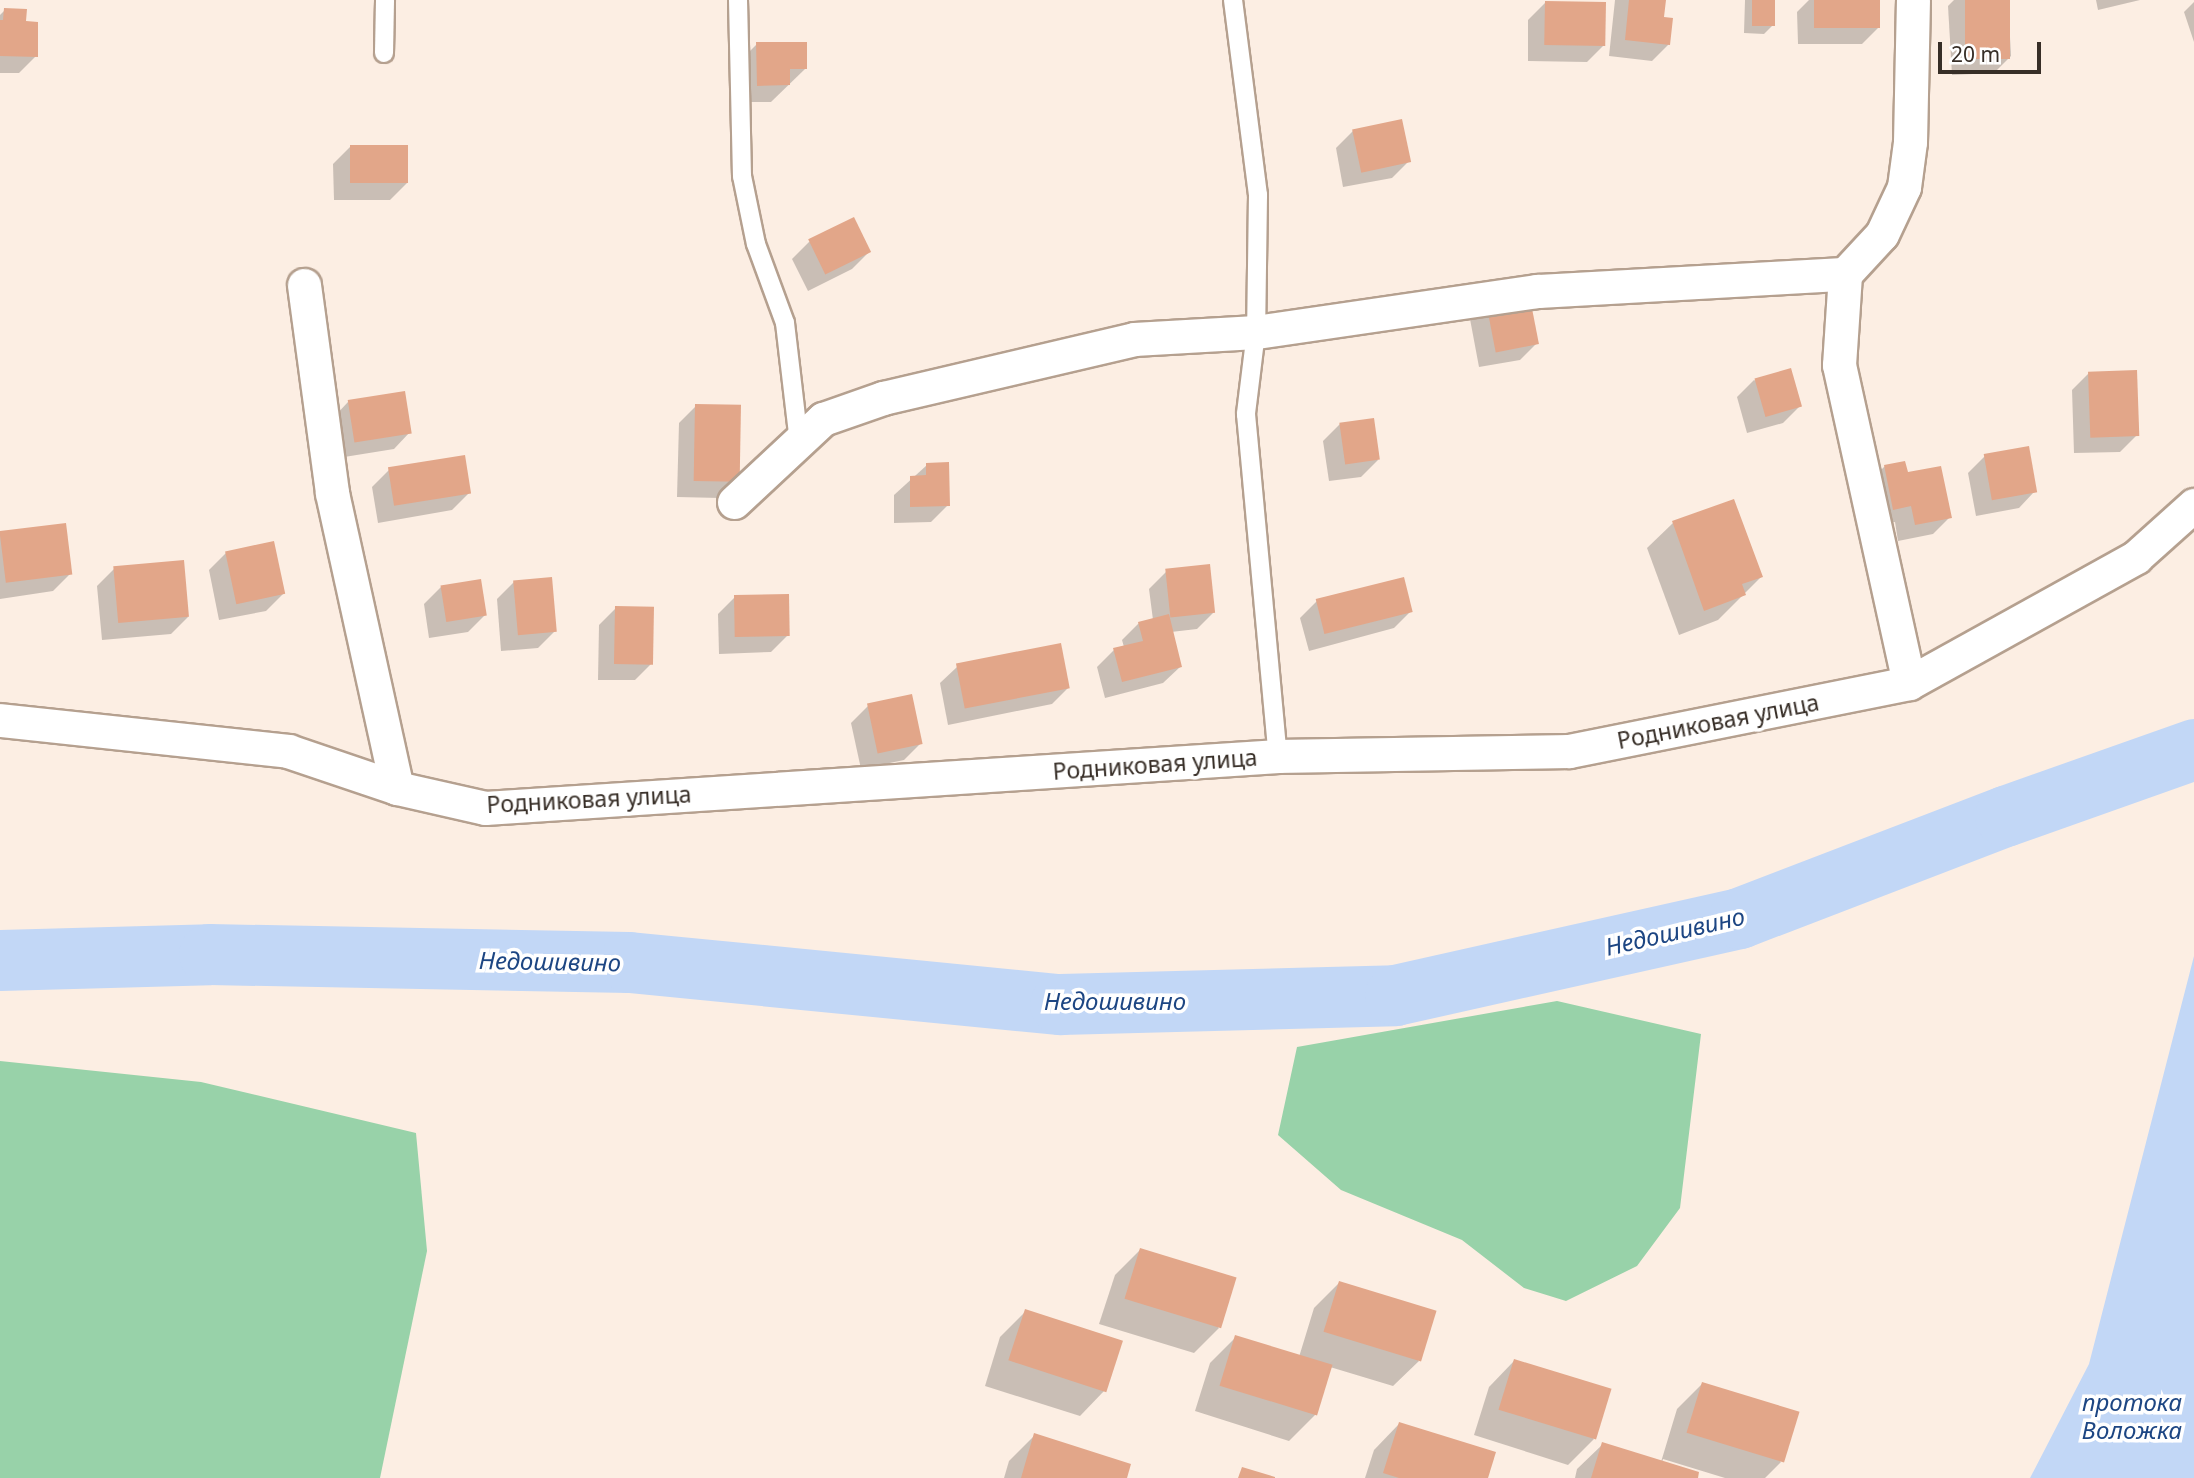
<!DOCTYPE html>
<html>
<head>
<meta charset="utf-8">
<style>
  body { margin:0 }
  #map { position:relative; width:2194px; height:1478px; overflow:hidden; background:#fceee3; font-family:"Noto Sans",sans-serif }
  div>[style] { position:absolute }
  .forest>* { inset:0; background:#98d2a9 }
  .water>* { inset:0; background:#c2d7f6 }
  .shadow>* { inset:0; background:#0003 }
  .river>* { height:61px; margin:-30.5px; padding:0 30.5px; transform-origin:30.5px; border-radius:30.5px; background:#c2d7f6 }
  .building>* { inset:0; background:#e2a689; transform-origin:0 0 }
  .roads { filter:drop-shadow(2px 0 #b5a08f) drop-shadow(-2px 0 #b5a08f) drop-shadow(0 2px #b5a08f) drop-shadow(0 -2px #b5a08f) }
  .service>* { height:18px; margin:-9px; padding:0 9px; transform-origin:9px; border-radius:9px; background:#fff }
  .minor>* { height:33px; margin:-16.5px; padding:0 16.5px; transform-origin:16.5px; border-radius:16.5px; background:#fff }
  span { translate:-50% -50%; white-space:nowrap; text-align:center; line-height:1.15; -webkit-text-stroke:7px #fff; paint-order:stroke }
  .street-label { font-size:23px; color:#372e27 }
  .water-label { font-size:24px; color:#1d4683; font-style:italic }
  .scale { position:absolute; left:1938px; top:42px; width:103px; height:32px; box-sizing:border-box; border:4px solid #372e27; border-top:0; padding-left:9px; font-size:21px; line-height:24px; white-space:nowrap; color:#372e27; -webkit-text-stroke:5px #fff; paint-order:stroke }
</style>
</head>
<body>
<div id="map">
  <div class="forest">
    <div style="clip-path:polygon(1557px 1001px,1701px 1034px,1680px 1208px,1637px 1266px,1566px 1301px,1524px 1288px,1462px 1240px,1341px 1190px,1278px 1135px,1297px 1047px)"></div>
    <div style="clip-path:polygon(0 1061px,201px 1082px,416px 1133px,427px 1251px,380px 1478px,0 1478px)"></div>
  </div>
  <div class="water">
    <div style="clip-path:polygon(2194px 956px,2194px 1478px,2030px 1478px,2089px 1364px)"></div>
  </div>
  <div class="shadow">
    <div style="clip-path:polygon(1615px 0,1664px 0,1662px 19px,1669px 44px,1652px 61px,1609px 56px)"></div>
    <div style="clip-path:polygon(1745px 0,1773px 0,1772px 26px,1764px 34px,1744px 33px)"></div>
    <div style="clip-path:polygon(1809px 0,1879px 0,1879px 27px,1862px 44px,1798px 44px,1797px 12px)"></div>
    <div style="clip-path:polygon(1954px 0,2008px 0,2011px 56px,1994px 73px,1952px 75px,1948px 6px)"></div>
    <div style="clip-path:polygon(2096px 0,2140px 0,2098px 10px)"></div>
    <div style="clip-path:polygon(2194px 2px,2194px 42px,2184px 12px)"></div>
    <div style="clip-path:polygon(1545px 3px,1604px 45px,1587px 62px,1528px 61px,1528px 20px)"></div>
    <div style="clip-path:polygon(5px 10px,36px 56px,19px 73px,0 73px,0 15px)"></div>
    <div style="clip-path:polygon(757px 44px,805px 69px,771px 102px,740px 102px,740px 61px)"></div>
    <div style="clip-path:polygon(1353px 131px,1409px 161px,1392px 178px,1343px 187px,1336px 148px)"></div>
    <div style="clip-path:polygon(350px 147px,407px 183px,390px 200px,334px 200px,333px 164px)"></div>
    <div style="clip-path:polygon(853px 220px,869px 252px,852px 269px,808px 291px,792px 259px,809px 242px)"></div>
    <div style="clip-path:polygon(1487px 302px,1537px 343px,1520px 360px,1479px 367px,1470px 319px)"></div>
    <div style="clip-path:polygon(2089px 373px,2137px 435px,2120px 452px,2074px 453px,2072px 390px)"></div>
    <div style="clip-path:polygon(1754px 380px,1800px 406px,1783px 423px,1747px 433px,1737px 397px)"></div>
    <div style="clip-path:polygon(348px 402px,410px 432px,394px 449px,338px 458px,332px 419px)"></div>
    <div style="clip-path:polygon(696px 406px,737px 481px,720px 498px,677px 497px,679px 423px)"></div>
    <div style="clip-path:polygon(1340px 424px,1378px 460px,1361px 477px,1329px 481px,1323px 441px)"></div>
    <div style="clip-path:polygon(1985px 456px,2035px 491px,2019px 508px,1976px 516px,1968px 473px)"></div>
    <div style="clip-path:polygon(927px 465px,948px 505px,931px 522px,894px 523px,894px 495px)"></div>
    <div style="clip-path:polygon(1885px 466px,1906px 474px,1950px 517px,1933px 534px,1898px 541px,1895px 522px,1876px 526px,1868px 483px)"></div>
    <div style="clip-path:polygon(389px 470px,469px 493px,452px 510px,378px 523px,372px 487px)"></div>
    <div style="clip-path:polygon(1673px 523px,1761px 577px,1718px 620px,1679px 635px,1647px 548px)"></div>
    <div style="clip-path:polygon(0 534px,70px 574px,53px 591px,0 599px)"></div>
    <div style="clip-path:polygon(226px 553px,283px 594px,266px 611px,219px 620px,209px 570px)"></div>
    <div style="clip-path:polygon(114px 569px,188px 617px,171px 634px,102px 640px,97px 586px)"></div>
    <div style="clip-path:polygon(1166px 572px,1214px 612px,1197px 629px,1171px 632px,1180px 667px,1163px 683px,1105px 698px,1097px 667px,1114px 650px,1124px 647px,1122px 640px,1139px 623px,1153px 620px,1149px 589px)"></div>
    <div style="clip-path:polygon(514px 582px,555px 631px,538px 648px,501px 651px,497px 599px)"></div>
    <div style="clip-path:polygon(441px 587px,485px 615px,468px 632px,429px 638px,424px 604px)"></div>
    <div style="clip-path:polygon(735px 597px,788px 635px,771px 652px,719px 654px,718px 614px)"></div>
    <div style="clip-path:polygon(1317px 601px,1411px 611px,1394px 628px,1309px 651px,1300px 618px)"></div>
    <div style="clip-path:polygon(616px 608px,652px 663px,635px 680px,598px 680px,599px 625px)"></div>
    <div style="clip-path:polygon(957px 667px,1069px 687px,1052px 704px,948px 725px,940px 683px)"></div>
    <div style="clip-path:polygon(868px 706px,921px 743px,904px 760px,861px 769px,851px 723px)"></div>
    <div style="clip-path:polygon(1140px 1250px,1219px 1328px,1194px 1353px,1099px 1324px,1115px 1275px)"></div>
    <div style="clip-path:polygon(1339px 1283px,1419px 1361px,1393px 1386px,1330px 1367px,1315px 1415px,1289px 1441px,1195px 1411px,1210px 1363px,1236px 1337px,1299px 1357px,1314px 1308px)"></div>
    <div style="clip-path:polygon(1026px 1311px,1105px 1390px,1080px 1416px,985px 1386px,1000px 1337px)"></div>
    <div style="clip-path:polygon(1514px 1361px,1594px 1439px,1568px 1465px,1474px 1435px,1489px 1387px)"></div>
    <div style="clip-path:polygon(1702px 1384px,1781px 1462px,1765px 1478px,1725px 1478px,1663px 1459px,1662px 1462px,1696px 1478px,1575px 1478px,1577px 1469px,1603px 1444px,1661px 1462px,1677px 1409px)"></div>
    <div style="clip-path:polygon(1399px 1424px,1486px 1478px,1365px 1478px,1374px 1450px)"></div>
    <div style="clip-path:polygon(1035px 1435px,1125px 1478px,1004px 1478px,1009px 1461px)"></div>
  </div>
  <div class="river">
    <div style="left:0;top:960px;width:209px;rotate:-1.6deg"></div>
    <div style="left:209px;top:954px;width:420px;rotate:1.1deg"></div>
    <div style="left:629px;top:962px;width:433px;rotate:5.6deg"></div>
    <div style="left:1060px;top:1004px;width:335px;rotate:-1.5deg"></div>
    <div style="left:1395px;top:995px;width:353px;rotate:-12.6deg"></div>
    <div style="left:1739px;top:918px;width:285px;rotate:-21deg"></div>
    <div style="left:2005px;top:816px;width:201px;rotate:-19.5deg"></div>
  </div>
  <div class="building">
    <div style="clip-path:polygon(1629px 0,1666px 0,1664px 17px,1673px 18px,1670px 45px,1625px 40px)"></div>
    <div style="left:1752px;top:0;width:23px;height:26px"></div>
    <div style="left:1814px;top:0;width:66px;height:28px"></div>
    <div style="left:1965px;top:0;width:45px;height:59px"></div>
    <div style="left:1545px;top:1px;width:61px;height:44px;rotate:1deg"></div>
    <div style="clip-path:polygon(4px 8px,27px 9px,26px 21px,38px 22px,38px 57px,0 56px,0 20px,3px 20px)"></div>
    <div style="clip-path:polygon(756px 42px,807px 42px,807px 69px,790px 69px,790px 85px,757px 86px)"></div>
    <div style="left:1402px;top:119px;width:44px;height:51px;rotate:78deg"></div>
    <div style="left:408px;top:145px;width:38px;height:58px;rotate:90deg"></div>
    <div style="left:854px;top:217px;width:39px;height:51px;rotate:64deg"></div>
    <div style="left:1529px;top:293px;width:52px;height:44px;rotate:79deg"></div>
    <div style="left:1791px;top:368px;width:40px;height:38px;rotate:74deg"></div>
    <div style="left:2137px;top:370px;width:66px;height:49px;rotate:88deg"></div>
    <div style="left:405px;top:391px;width:43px;height:58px;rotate:81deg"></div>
    <div style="left:695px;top:404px;width:46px;height:77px;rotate:1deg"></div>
    <div style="left:1374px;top:418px;width:42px;height:35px;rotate:82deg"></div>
    <div style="left:2029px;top:446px;width:47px;height:46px;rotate:80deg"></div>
    <div style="left:465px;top:455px;width:39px;height:78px;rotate:81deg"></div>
    <div style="clip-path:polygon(1905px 461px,1908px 472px,1941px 466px,1952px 518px,1915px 525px,1911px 506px,1893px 510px,1884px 465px)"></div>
    <div style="clip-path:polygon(949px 462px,950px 506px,910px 507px,910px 476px,926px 475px,926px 463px)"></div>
    <div style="clip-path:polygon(1734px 499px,1763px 577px,1742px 584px,1746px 595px,1704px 611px,1672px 521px)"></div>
    <div style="left:66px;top:523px;width:52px;height:67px;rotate:83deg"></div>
    <div style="left:274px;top:541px;width:54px;height:50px;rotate:78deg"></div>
    <div style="left:184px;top:560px;width:57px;height:71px;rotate:85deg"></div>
    <div style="left:1210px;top:564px;width:49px;height:45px;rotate:84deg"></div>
    <div style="left:552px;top:577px;width:55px;height:39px;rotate:85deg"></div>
    <div style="left:1404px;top:577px;width:36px;height:91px;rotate:76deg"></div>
    <div style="left:481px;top:579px;width:37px;height:41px;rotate:81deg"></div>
    <div style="left:789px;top:594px;width:42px;height:55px;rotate:89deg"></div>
    <div style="left:615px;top:606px;width:39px;height:58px;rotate:1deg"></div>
    <div style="clip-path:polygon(1169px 614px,1182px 667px,1122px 682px,1113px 648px,1143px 641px,1138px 622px)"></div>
    <div style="left:1061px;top:643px;width:46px;height:107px;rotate:79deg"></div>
    <div style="left:912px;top:694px;width:51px;height:46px;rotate:78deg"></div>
    <div style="left:1140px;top:1248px;width:101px;height:53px;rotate:17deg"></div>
    <div style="left:1339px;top:1281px;width:102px;height:53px;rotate:17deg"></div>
    <div style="left:1025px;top:1309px;width:103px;height:54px;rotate:18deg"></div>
    <div style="left:1235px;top:1335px;width:102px;height:53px;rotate:17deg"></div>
    <div style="left:1514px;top:1359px;width:102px;height:53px;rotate:17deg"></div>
    <div style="left:1702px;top:1382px;width:102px;height:53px;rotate:17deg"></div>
    <div style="clip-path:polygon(1399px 1422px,1496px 1452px,1488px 1478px,1399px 1478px,1383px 1473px)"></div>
    <div style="clip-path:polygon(1034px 1433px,1131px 1464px,1127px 1478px,1021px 1478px)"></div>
    <div style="clip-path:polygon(1602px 1442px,1699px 1472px,1698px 1478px,1591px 1478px)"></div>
    <div style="clip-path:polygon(1242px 1467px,1275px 1477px,1275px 1478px,1238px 1478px)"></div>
  </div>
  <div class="roads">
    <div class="service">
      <div style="left:738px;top:0;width:176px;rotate:88.7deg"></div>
      <div style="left:742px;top:176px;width:69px;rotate:78.4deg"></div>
      <div style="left:756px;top:244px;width:84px;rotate:69.8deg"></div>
      <div style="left:785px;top:323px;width:120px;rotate:83.3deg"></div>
      <div style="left:1233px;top:0;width:197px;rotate:82.7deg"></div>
      <div style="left:1258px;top:195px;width:137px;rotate:90.8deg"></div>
      <div style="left:1256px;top:332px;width:83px;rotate:97deg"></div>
      <div style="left:1246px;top:414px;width:343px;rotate:84.7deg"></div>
      <div style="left:384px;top:53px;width:53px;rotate:-88.9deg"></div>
    </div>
    <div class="minor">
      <div style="left:304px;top:285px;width:210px;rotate:82.3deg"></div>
      <div style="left:332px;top:493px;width:302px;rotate:77.6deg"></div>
      <div style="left:734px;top:502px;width:122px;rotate:-43deg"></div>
      <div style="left:823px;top:419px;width:64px;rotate:-19.3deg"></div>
      <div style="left:883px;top:398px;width:258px;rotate:-13.2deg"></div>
      <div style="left:1134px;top:339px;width:122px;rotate:-3.3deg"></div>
      <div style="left:1256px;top:332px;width:284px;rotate:-8.3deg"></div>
      <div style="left:1537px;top:291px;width:308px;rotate:-3.2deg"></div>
      <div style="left:1909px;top:683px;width:326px;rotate:-102.4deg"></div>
      <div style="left:1839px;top:365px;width:91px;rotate:-86.2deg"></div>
      <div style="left:1845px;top:274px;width:54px;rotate:-47.2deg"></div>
      <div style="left:1882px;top:234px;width:52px;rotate:-64.9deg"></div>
      <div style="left:1904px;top:187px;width:45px;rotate:-82.4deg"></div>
      <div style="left:1910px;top:142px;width:142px;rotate:-88.8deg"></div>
      <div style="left:0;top:720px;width:290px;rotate:6.1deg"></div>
      <div style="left:288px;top:751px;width:115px;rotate:18.7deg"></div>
      <div style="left:397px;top:788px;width:90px;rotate:12.8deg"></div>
      <div style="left:485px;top:808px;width:795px;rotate:-3.75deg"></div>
      <div style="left:1278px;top:756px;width:291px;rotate:-1deg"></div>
      <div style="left:1569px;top:751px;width:347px;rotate:-11.3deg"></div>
      <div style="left:1909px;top:683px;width:260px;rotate:-29deg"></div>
      <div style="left:2136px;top:557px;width:78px;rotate:-41.9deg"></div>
    </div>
  </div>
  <div class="street-label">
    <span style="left:1718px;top:721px;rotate:-11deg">Родниковая улица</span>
    <span style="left:1155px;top:764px;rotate:-4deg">Родниковая улица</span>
    <span style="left:589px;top:799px;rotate:-3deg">Родниковая улица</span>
  </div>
  <div class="water-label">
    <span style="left:1675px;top:931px;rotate:-13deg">Недошивино</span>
    <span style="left:550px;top:961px;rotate:1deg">Недошивино</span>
    <span style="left:1115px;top:1001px">Недошивино</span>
    <span style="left:2132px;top:1416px">протока<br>Воложка</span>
  </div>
  <div class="scale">20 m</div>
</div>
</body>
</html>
